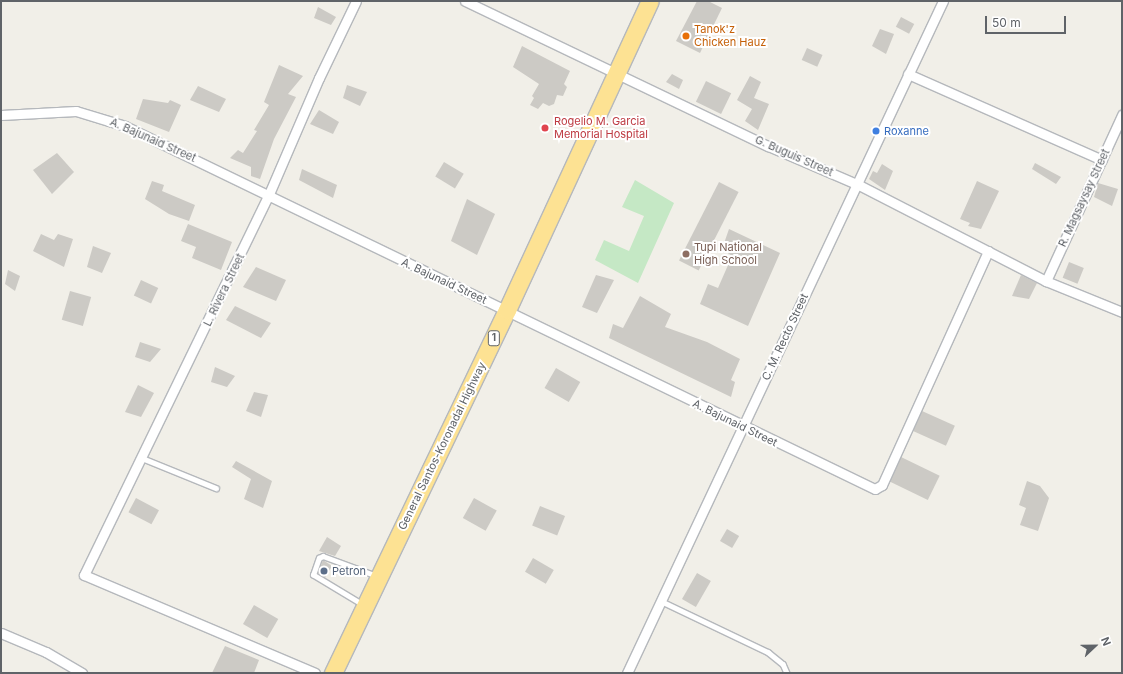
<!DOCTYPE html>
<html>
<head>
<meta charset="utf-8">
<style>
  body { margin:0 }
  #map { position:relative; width:1123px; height:674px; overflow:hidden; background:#f1efe8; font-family:Inter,sans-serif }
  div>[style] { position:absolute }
  .green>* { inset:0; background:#c5e8c5 }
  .building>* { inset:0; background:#cccac5; transform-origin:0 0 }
  .roads { filter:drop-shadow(1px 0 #b5b8bc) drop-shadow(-1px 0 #b5b8bc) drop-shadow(0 1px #b5b8bc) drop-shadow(0 -1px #b5b8bc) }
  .lane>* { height:4.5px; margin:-2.25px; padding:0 2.25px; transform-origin:2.25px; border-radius:2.25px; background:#fff }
  .street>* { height:9px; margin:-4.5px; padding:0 4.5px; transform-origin:4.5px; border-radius:4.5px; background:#fff }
  .highway>* { height:17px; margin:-8.5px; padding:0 8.5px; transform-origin:8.5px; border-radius:8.5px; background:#fde293 }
  .dots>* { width:11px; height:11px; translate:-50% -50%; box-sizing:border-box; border:2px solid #fff; border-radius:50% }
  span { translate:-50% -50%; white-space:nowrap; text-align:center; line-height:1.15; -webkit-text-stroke:4px #fff; paint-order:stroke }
  .shield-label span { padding:1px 3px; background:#fff; border:1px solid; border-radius:3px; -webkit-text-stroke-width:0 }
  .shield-label { font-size:10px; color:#5f6368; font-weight:700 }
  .food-label { font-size:11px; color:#c56008 }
  .left { translate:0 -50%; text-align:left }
  .health-label { font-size:11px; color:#be3a42 }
  .shop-label { font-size:11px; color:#366cbe }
  .street-label { font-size:11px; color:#5f6368 }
  .education-label { font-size:11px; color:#785e54 }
  .service-label { font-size:11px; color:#4e5e75 }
  .frame { position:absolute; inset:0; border:2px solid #5f6368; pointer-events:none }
  .north { position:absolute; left:1075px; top:626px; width:40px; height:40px; -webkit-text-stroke:3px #fff; paint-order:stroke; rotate:68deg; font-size:11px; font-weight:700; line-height:16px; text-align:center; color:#5f6368 }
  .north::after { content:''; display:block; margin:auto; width:14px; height:18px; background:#5f6368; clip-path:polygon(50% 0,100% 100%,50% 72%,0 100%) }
  .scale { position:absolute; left:985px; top:16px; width:81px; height:18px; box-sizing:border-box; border:2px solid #5f6368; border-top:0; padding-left:5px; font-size:12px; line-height:14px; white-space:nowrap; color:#5f6368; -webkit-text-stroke:3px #fff; paint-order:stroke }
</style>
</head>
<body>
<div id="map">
  <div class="green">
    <div style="clip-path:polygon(635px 180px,674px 203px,638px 283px,595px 260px,604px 240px,629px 251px,644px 216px,622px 207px)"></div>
  </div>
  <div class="building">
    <div style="clip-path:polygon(697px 1px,708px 1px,722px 8px,700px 53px,676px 41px)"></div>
    <div style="clip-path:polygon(318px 7px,336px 17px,331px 25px,314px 18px)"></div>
    <div style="left:901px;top:17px;width:15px;height:11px;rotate:28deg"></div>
    <div style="clip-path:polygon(880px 29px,894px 34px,886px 54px,872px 46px)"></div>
    <div style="clip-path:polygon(522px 46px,570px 71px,564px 84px,567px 87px,563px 96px,557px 95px,554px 104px,549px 106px,543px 103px,538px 109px,530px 105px,534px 98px,532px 96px,539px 84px,513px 67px)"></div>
    <div style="left:807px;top:48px;width:17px;height:13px;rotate:24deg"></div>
    <div style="clip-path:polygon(279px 65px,303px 76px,288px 94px,296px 97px,274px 139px,260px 179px,251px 176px,251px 167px,230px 158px,238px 150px,243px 153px,257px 131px,254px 130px,269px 105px,264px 102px)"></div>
    <div style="clip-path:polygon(672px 74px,683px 80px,679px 89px,666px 82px)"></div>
    <div style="clip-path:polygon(750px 76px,761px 82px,754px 98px,769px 104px,758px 130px,745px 121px,752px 109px,737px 100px)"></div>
    <div style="left:706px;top:81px;width:28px;height:23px;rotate:26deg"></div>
    <div style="clip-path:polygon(347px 85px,367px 92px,360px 106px,343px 98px)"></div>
    <div style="clip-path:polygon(198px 86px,226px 99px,219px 112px,190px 100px)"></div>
    <div style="clip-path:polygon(143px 99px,168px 103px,170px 100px,181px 105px,169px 132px,136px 119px)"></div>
    <div style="clip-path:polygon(319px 110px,339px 122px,333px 134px,310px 124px)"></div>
    <div style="clip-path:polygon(57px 153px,74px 172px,52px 194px,33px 170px)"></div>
    <div style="left:444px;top:162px;width:23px;height:17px;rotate:31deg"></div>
    <div style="clip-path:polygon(1035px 163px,1061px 177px,1056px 184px,1032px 169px)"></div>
    <div style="clip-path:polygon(882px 164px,893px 171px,885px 190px,869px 179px,873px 171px,877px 173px)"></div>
    <div style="clip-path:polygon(302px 169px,337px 185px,333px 198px,299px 180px)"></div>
    <div style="clip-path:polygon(152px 181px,164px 185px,162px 191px,195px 205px,189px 221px,169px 214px,145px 199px)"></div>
    <div style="clip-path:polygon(977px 181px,999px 191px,981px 229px,968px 226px,970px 223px,960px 219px)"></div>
    <div style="left:719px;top:182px;width:22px;height:88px;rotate:27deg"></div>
    <div style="clip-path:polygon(1098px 183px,1118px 189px,1112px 206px,1094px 197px)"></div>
    <div style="clip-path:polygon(467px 199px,495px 214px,477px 255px,451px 241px)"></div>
    <div style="clip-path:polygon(188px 224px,232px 242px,221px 270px,192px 258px,196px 247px,181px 241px)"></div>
    <div style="clip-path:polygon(729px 229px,780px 253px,748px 326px,700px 304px,708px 284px,718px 288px,732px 256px,722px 249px)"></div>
    <div style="clip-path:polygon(41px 234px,54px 240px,58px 234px,73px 239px,64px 267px,33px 251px)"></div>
    <div style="clip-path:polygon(93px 246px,111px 253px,102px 273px,87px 267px)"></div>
    <div style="left:1069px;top:262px;width:16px;height:17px;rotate:22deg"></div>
    <div style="clip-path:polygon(256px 267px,286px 280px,276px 301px,243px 287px)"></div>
    <div style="clip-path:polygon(8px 270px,20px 276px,15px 291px,5px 284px)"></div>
    <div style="clip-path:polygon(596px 275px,614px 280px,597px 313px,582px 307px)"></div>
    <div style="clip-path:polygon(1021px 275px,1037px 283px,1029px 299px,1012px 296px)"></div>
    <div style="left:141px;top:280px;width:19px;height:17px;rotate:25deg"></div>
    <div style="left:70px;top:291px;width:22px;height:30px;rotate:16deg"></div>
    <div style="clip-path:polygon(640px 296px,671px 314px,665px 327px,707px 342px,740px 359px,731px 380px,735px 382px,731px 397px,609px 338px,613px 324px,623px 328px)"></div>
    <div style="clip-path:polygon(235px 306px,271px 323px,261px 338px,226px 320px)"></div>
    <div style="clip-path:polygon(140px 342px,161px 349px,150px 362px,135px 357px)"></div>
    <div style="clip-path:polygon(215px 367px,235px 376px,227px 387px,211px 382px)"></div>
    <div style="left:556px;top:368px;width:28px;height:23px;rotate:30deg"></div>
    <div style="clip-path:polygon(138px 385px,154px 393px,141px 417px,125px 412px)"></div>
    <div style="clip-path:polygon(254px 392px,268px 395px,261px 417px,246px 411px)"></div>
    <div style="left:922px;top:411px;width:36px;height:22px;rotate:24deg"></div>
    <div style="left:901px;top:457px;width:43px;height:27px;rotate:26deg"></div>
    <div style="clip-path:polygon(236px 461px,272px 481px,263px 508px,244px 499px,251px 479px,232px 467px)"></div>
    <div style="clip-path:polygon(1027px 481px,1040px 486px,1049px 498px,1038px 531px,1020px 525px,1026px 508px,1019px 505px)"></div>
    <div style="left:136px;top:498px;width:26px;height:16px;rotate:28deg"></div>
    <div style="left:474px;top:498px;width:26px;height:23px;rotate:29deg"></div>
    <div style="left:540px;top:506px;width:27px;height:21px;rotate:22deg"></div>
    <div style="left:727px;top:529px;width:14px;height:14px;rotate:30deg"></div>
    <div style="clip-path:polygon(327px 537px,341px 546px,335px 556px,319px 551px)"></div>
    <div style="left:533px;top:558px;width:24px;height:16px;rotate:30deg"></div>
    <div style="clip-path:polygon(323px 560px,332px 566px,325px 578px,318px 573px)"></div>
    <div style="left:697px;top:573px;width:16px;height:30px;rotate:30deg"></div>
    <div style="left:254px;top:605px;width:28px;height:22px;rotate:30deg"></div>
    <div style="clip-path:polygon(225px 646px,259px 660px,254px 673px,212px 673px)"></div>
  </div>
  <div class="roads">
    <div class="lane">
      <div style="left:142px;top:458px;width:80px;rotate:22.1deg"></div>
      <div style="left:661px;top:601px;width:119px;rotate:25.5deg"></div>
      <div style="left:768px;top:652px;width:19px;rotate:39deg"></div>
      <div style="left:783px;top:664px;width:10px;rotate:66deg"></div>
      <div style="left:363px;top:605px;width:58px;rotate:-149deg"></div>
      <div style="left:313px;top:575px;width:18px;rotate:-71deg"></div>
      <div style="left:319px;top:558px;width:4px;rotate:-27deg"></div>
      <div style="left:323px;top:556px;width:58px;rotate:20.3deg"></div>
    </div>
    <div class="street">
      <div style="left:465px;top:1px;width:336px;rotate:25.6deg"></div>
      <div style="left:768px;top:146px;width:99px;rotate:23.2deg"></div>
      <div style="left:859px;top:185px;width:210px;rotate:27.2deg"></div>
      <div style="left:1046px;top:281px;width:82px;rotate:22.2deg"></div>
      <div style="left:908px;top:74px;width:212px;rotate:23.9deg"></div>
      <div style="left:1px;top:115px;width:75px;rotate:-3.1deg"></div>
      <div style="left:76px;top:111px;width:51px;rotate:17deg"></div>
      <div style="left:125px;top:126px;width:833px;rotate:25.83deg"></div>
      <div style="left:875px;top:489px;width:8px;rotate:-30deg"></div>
      <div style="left:882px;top:485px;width:257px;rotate:-65.6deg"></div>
      <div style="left:1046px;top:281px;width:183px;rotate:-65.4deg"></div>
      <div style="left:1px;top:633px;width:49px;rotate:22.9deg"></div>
      <div style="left:46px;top:652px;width:42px;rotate:30.3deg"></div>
      <div style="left:315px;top:673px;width:251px;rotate:-157deg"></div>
      <div style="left:84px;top:575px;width:424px;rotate:-64.1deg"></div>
      <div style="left:269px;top:194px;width:126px;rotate:-66.7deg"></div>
      <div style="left:319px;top:78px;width:85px;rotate:-64.3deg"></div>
      <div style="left:627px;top:673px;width:743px;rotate:-64.82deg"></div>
    </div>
    <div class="highway">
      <div style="left:333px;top:673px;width:403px;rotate:-64.4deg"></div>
      <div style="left:507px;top:310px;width:340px;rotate:-65.2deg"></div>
    </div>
  </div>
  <div class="dots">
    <div style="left:686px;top:36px;background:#e8710a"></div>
    <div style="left:545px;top:128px;background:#e0444e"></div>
    <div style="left:876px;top:131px;background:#3f7fe0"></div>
    <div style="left:686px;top:254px;background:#8d6e63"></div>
    <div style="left:324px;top:571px;background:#5c6f8a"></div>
  </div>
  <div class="shield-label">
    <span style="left:494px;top:338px">1</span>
  </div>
  <div class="food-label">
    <span class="left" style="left:694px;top:36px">Tanok'z<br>Chicken Hauz</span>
  </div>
  <div class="health-label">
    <span class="left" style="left:554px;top:128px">Rogelio M. Garcia<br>Memorial Hospital</span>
  </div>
  <div class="shop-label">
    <span class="left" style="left:884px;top:131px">Roxanne</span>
  </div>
  <div class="street-label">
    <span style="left:153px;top:140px;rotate:24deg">A. Bajunaid Street</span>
    <span style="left:794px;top:156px;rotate:24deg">G. Buguis Street</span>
    <span style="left:1084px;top:198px;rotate:-65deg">R. Magsaysay Street</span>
    <span style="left:444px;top:281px;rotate:25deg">A. Bajunaid Street</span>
    <span style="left:224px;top:290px;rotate:-64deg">L. Rivera Street</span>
    <span style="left:785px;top:337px;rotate:-65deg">C. M. Recto Street</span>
    <span style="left:735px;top:423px;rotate:26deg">A. Bajunaid Street</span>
    <span style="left:442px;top:446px;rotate:-64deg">General Santos-Koronadal Highway</span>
  </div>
  <div class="education-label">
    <span class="left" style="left:694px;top:254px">Tupi National<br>High School</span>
  </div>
  <div class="service-label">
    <span class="left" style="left:332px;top:571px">Petron</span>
  </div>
  <div class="frame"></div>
  <div class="north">N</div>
  <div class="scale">50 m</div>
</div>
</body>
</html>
